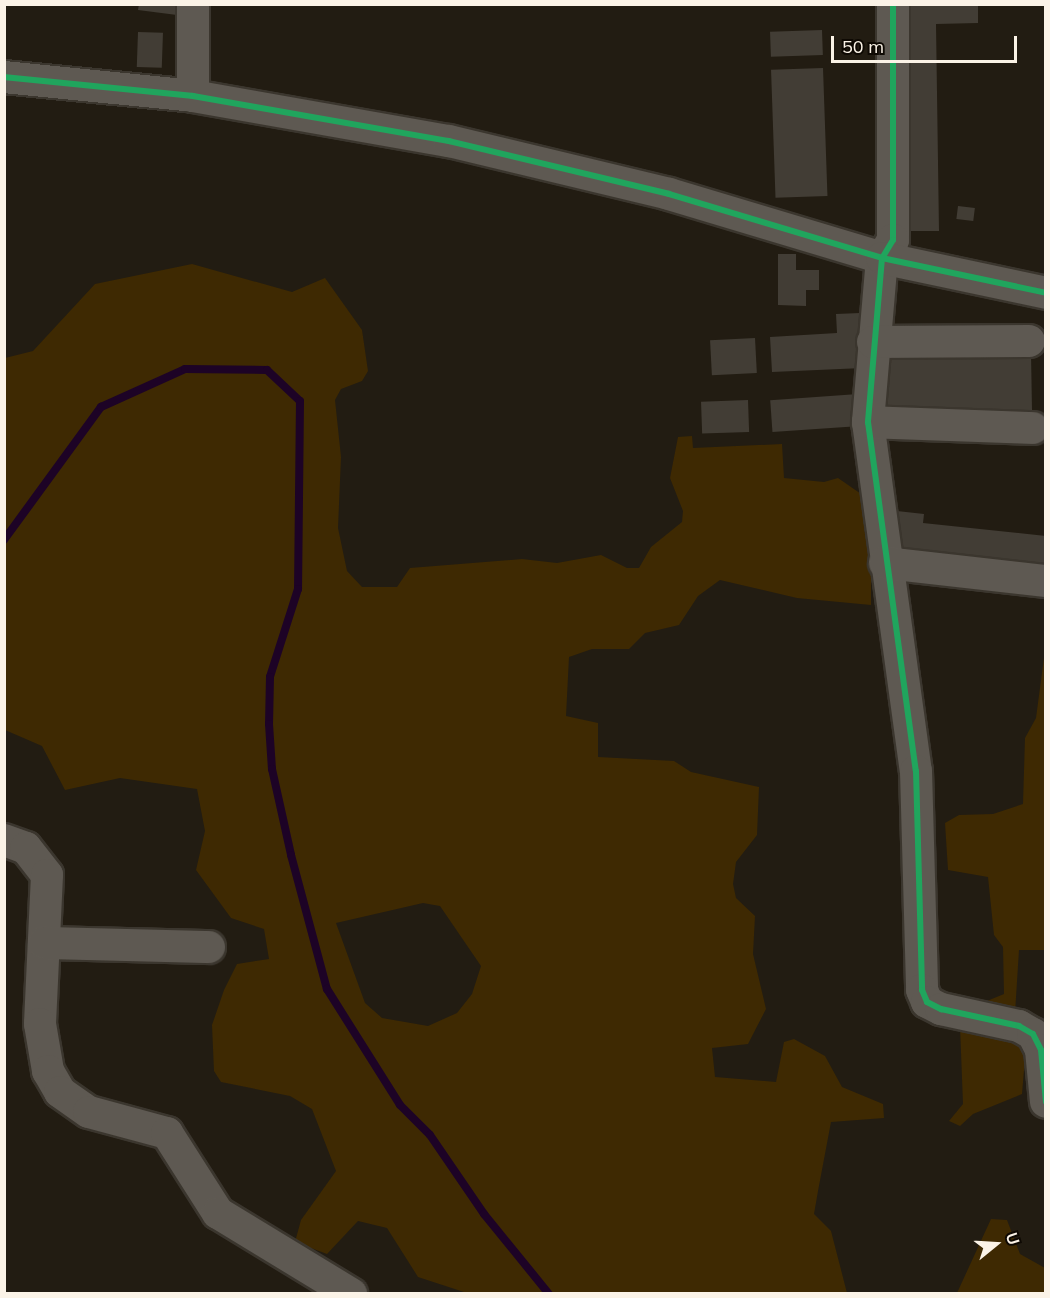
<!DOCTYPE html>
<html>
<head>
<meta charset="utf-8">
<style>
  body { margin:0 }
  #map { position:relative; width:1050px; height:1298px; overflow:hidden; background:#221c12; font-family:Mulish,sans-serif }
  div>[style] { position:absolute }
  .green>* { inset:0; background:#3e2902 }
  .stream>* { height:8px; margin:-4px; padding:0 4px; transform-origin:4px; border-radius:4px; background:#1d0326 }
  .building>* { inset:0; background:#423d35; transform-origin:0 0 }
  .roads { filter:drop-shadow(2px 0 #3b362e) drop-shadow(-2px 0 #3b362e) drop-shadow(0 2px #3b362e) drop-shadow(0 -2px #3b362e) }
  .minor>* { height:32px; margin:-16px; padding:0 16px; transform-origin:16px; border-radius:16px; background:#5e5952 }
  .cycleway>* { height:6px; margin:-3px; padding:0 3px; transform-origin:3px; border-radius:3px; background:#20a55d }
  span { translate:-50% -50%; white-space:nowrap; text-align:center; line-height:1.15; -webkit-text-stroke:6px #0e0903; paint-order:stroke }
  .frame { position:absolute; inset:0; border:6px solid #fbf3e7; pointer-events:none }
  .north { position:absolute; left:966px; top:1214px; width:60px; height:60px; -webkit-text-stroke:4px #0e0903; paint-order:stroke; rotate:72deg; font-size:16px; font-weight:700; line-height:24px; text-align:center; color:#fbf3e7 }
  .north::after { content:''; display:block; margin:auto; width:21px; height:27px; background:#fbf3e7; clip-path:polygon(50% 0,100% 100%,50% 72%,0 100%) }
  .scale { position:absolute; left:831px; top:36px; width:186px; height:27px; box-sizing:border-box; border:3px solid #fbf3e7; border-top:0; padding-left:8px; font-size:18px; line-height:21px; white-space:nowrap; color:#fbf3e7; -webkit-text-stroke:4px #0e0903; paint-order:stroke }
</style>
</head>
<body>
<div id="map">
  <div class="green">
    <div style="clip-path:polygon(evenodd,192px 264px,292px 292px,325px 278px,362px 330px,368px 371px,362px 381px,341px 389px,335px 400px,341px 457px,338px 528px,347px 571px,362px 587px,397px 587px,410px 568px,522px 559px,557px 563px,601px 555px,627px 568px,639px 568px,651px 547px,682px 522px,683px 511px,670px 478px,678px 437px,692px 436px,693px 448px,782px 444px,784px 478px,824px 482px,838px 478px,864px 496px,871px 531px,871px 605px,797px 598px,720px 580px,698px 596px,679px 625px,645px 633px,629px 649px,592px 649px,569px 657px,566px 716px,598px 723px,598px 757px,674px 761px,691px 772px,759px 787px,757px 835px,736px 862px,733px 884px,736px 898px,755px 916px,753px 954px,766px 1009px,748px 1044px,712px 1048px,715px 1077px,776px 1082px,784px 1042px,794px 1039px,825px 1056px,842px 1087px,883px 1104px,884px 1118px,831px 1122px,818px 1191px,814px 1214px,831px 1231px,847px 1293px,467px 1293px,418px 1277px,387px 1228px,358px 1221px,327px 1254px,295px 1242px,301px 1220px,336px 1171px,312px 1109px,290px 1096px,221px 1082px,214px 1071px,212px 1025px,224px 990px,237px 964px,269px 959px,264px 929px,231px 918px,196px 870px,205px 831px,197px 789px,120px 778px,65px 790px,42px 746px,5px 730px,5px 358px,33px 351px,95px 284px,192px 264px,423px 903px,440px 906px,481px 966px,472px 994px,457px 1013px,428px 1026px,382px 1018px,365px 1003px,336px 923px,423px 903px)"></div>
    <div style="clip-path:polygon(1045px 650px,1045px 950px,1019px 950px,1015px 1013px,1026px 1046px,1022px 1094px,973px 1114px,960px 1126px,949px 1121px,963px 1104px,960px 1026px,982px 1003px,1004px 994px,1003px 947px,994px 935px,988px 877px,948px 870px,945px 823px,959px 815px,993px 814px,1023px 804px,1025px 738px,1036px 718px)"></div>
    <div style="clip-path:polygon(991px 1219px,1007px 1220px,1020px 1254px,1045px 1268px,1045px 1293px,957px 1293px)"></div>
  </div>
  <div class="stream">
    <div style="left:4px;top:540px;width:165px;rotate:-53.9deg"></div>
    <div style="left:101px;top:407px;width:92px;rotate:-24.3deg"></div>
    <div style="left:185px;top:369px;width:82px;rotate:0.7deg"></div>
    <div style="left:267px;top:370px;width:45px;rotate:43.2deg"></div>
    <div style="left:300px;top:401px;width:188px;rotate:90.6deg"></div>
    <div style="left:298px;top:589px;width:92px;rotate:107.7deg"></div>
    <div style="left:270px;top:677px;width:47px;rotate:91.2deg"></div>
    <div style="left:269px;top:724px;width:45px;rotate:86.2deg"></div>
    <div style="left:272px;top:769px;width:88px;rotate:77.5deg"></div>
    <div style="left:291px;top:855px;width:139px;rotate:75deg"></div>
    <div style="left:327px;top:989px;width:137px;rotate:57.8deg"></div>
    <div style="left:400px;top:1105px;width:42px;rotate:45deg"></div>
    <div style="left:430px;top:1135px;width:96px;rotate:55.6deg"></div>
    <div style="left:484px;top:1214px;width:103px;rotate:50.9deg"></div>
  </div>
  <div class="building">
    <div style="clip-path:polygon(139px 4px,179px 4px,177px 15px,138px 10px)"></div>
    <div style="clip-path:polygon(906px 4px,978px 4px,978px 23px,936px 24px,939px 231px,910px 231px)"></div>
    <div style="left:822px;top:30px;width:25px;height:52px;rotate:88deg"></div>
    <div style="left:138px;top:32px;width:25px;height:35px;rotate:2deg"></div>
    <div style="left:823px;top:68px;width:128px;height:52px;rotate:88deg"></div>
    <div style="left:958px;top:206px;width:17px;height:13px;rotate:7deg"></div>
    <div style="clip-path:polygon(778px 254px,796px 254px,796px 270px,819px 270px,819px 290px,806px 290px,806px 306px,778px 305px)"></div>
    <div style="clip-path:polygon(860px 313px,863px 368px,772px 372px,770px 337px,837px 333px,836px 314px)"></div>
    <div style="left:755px;top:338px;width:35px;height:45px;rotate:87deg"></div>
    <div style="left:1031px;top:353px;width:61px;height:145px;rotate:89deg"></div>
    <div style="left:858px;top:394px;width:32px;height:88px;rotate:86deg"></div>
    <div style="left:748px;top:400px;width:32px;height:47px;rotate:88deg"></div>
    <div style="clip-path:polygon(897px 511px,924px 514px,923px 523px,1046px 536px,1046px 578px,892px 558px)"></div>
  </div>
  <div class="roads">
    <div class="minor">
      <div style="left:893px;top:4px;width:236px;rotate:90deg"></div>
      <div style="left:893px;top:240px;width:21px;rotate:121deg"></div>
      <div style="left:882px;top:258px;width:165px;rotate:94.9deg"></div>
      <div style="left:868px;top:422px;width:352px;rotate:82.2deg"></div>
      <div style="left:916px;top:771px;width:219px;rotate:88.4deg"></div>
      <div style="left:922px;top:990px;width:13px;rotate:67deg"></div>
      <div style="left:927px;top:1002px;width:16px;rotate:27deg"></div>
      <div style="left:941px;top:1009px;width:80px;rotate:12.3deg"></div>
      <div style="left:1019px;top:1026px;width:16px;rotate:30deg"></div>
      <div style="left:1033px;top:1034px;width:18px;rotate:63deg"></div>
      <div style="left:1041px;top:1050px;width:52px;rotate:84.5deg"></div>
      <div style="left:4px;top:77px;width:190px;rotate:5.7deg"></div>
      <div style="left:193px;top:96px;width:260px;rotate:10deg"></div>
      <div style="left:449px;top:141px;width:226px;rotate:13.5deg"></div>
      <div style="left:669px;top:194px;width:222px;rotate:16.7deg"></div>
      <div style="left:882px;top:258px;width:168px;rotate:12deg"></div>
      <div style="left:193px;top:96px;width:92px;rotate:-90deg"></div>
      <div style="left:873px;top:342px;width:156px;rotate:-0.4deg"></div>
      <div style="left:868px;top:422px;width:165px;rotate:2.1deg"></div>
      <div style="left:885px;top:563px;width:162px;rotate:6.4deg"></div>
      <div style="left:4px;top:840px;width:23px;rotate:20deg"></div>
      <div style="left:26px;top:848px;width:34px;rotate:52deg"></div>
      <div style="left:47px;top:875px;width:149px;rotate:92.7deg"></div>
      <div style="left:40px;top:1024px;width:48px;rotate:80.3deg"></div>
      <div style="left:48px;top:1071px;width:24px;rotate:60deg"></div>
      <div style="left:60px;top:1092px;width:35px;rotate:35deg"></div>
      <div style="left:89px;top:1112px;width:81px;rotate:15.1deg"></div>
      <div style="left:167px;top:1133px;width:95px;rotate:57.5deg"></div>
      <div style="left:218px;top:1213px;width:156px;rotate:31.3deg"></div>
      <div style="left:44px;top:943px;width:165px;rotate:1.4deg"></div>
    </div>
  </div>
  <div class="cycleway">
    <div style="left:893px;top:4px;width:236px;rotate:90deg"></div>
    <div style="left:893px;top:240px;width:21px;rotate:121deg"></div>
    <div style="left:882px;top:258px;width:165px;rotate:94.9deg"></div>
    <div style="left:868px;top:422px;width:352px;rotate:82.2deg"></div>
    <div style="left:916px;top:771px;width:219px;rotate:88.4deg"></div>
    <div style="left:922px;top:990px;width:13px;rotate:67deg"></div>
    <div style="left:927px;top:1002px;width:16px;rotate:27deg"></div>
    <div style="left:941px;top:1009px;width:80px;rotate:12.3deg"></div>
    <div style="left:1019px;top:1026px;width:16px;rotate:30deg"></div>
    <div style="left:1033px;top:1034px;width:18px;rotate:63deg"></div>
    <div style="left:1041px;top:1050px;width:52px;rotate:84.5deg"></div>
    <div style="left:4px;top:77px;width:190px;rotate:5.7deg"></div>
    <div style="left:193px;top:96px;width:260px;rotate:10deg"></div>
    <div style="left:449px;top:141px;width:226px;rotate:13.5deg"></div>
    <div style="left:669px;top:194px;width:222px;rotate:16.7deg"></div>
    <div style="left:882px;top:258px;width:168px;rotate:12deg"></div>
  </div>
  <div class="frame"></div>
  <div class="north">U</div>
  <div class="scale">50 m</div>
</div>
</body>
</html>
